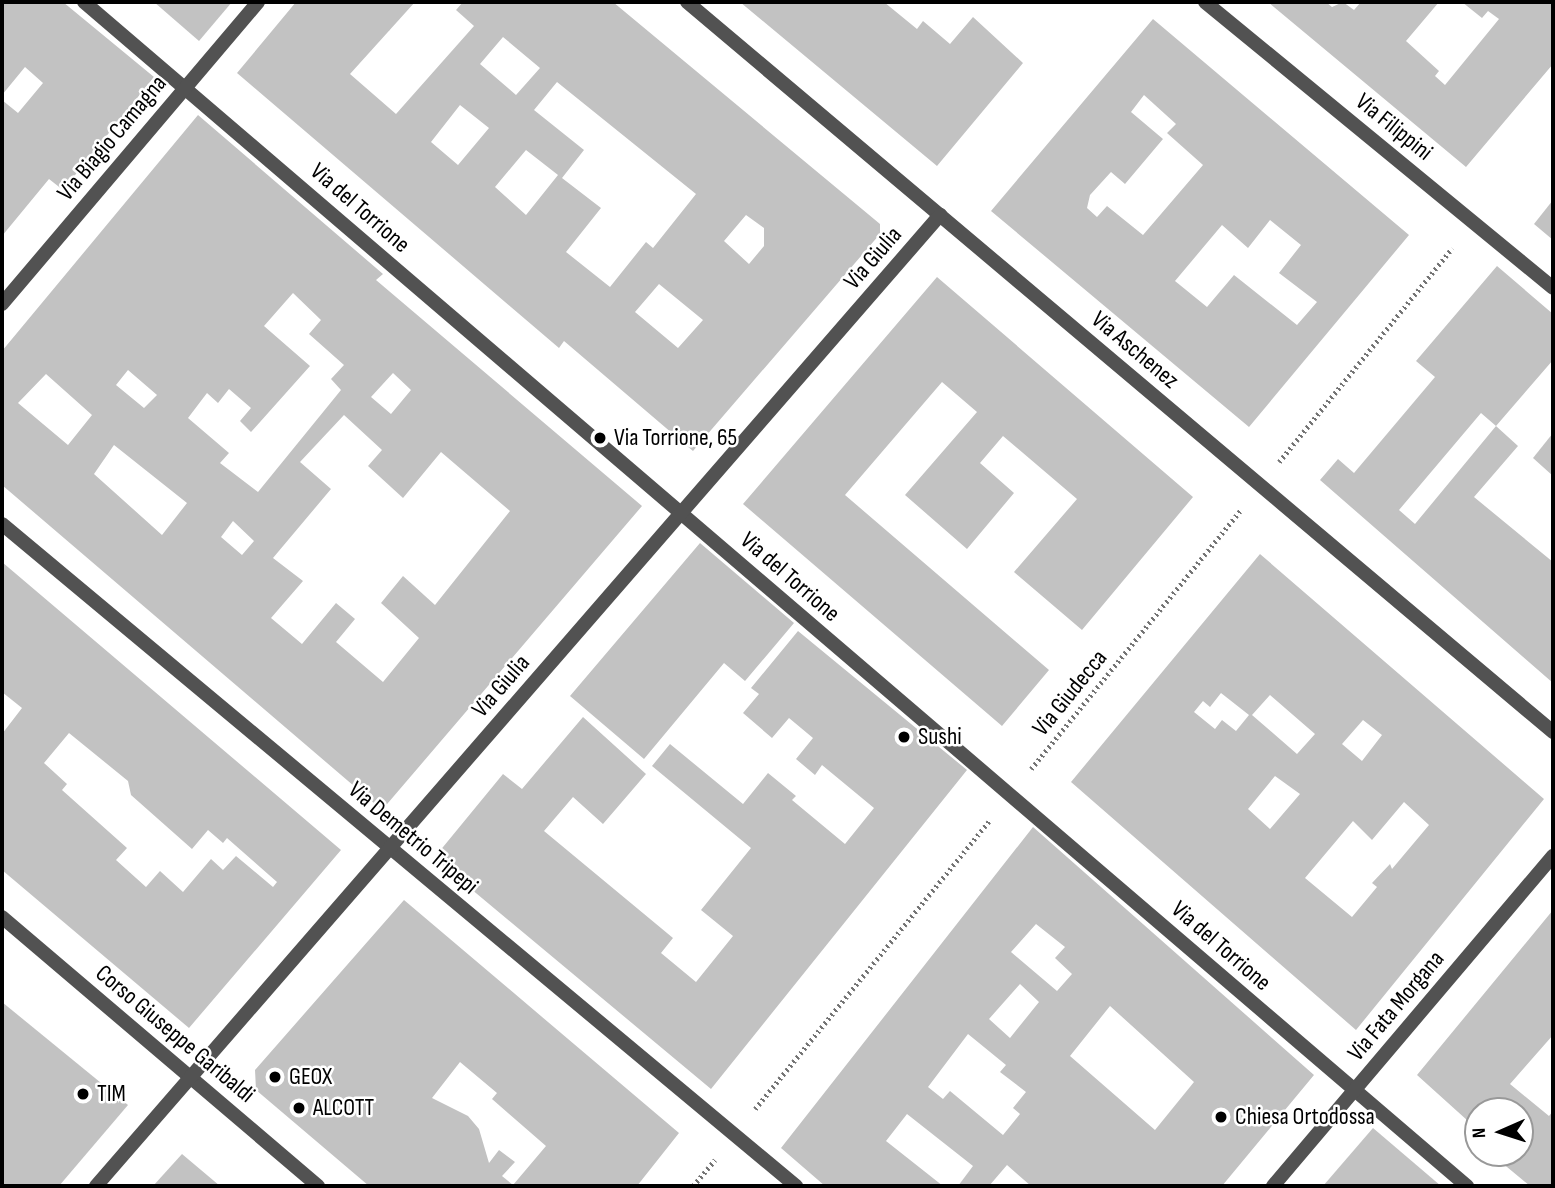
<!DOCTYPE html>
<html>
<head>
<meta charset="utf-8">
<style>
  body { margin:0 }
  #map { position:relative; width:1555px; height:1188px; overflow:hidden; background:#fff; font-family:"Sofia Sans Condensed",sans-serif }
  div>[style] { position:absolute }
  .building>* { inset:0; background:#c2c2c2 }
  .path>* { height:4.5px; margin-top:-2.25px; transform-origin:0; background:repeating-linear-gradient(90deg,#747474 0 2px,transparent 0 5.5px) }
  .pedestrian>* { height:14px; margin:-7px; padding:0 7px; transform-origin:7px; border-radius:7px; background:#525252 }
  .minor>* { height:14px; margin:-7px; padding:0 7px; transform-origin:7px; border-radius:7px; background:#525252 }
  .dots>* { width:19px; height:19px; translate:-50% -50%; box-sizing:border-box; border:4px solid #fff; border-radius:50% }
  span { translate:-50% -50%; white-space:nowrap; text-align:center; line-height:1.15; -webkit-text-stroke:5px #fff; paint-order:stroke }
  .street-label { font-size:24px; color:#000 }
  .poi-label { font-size:24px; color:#000 }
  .left { translate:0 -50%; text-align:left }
  .frame { position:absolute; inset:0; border:4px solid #000; pointer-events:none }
  .north { position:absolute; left:1464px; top:1097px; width:70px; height:70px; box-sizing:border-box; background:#fff; border:2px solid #999; border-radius:50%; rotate:267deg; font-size:19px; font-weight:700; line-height:28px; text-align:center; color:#000 }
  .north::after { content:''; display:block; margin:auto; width:24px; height:32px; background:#000; clip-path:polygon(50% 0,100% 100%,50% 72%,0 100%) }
</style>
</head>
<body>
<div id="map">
  <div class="building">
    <div style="clip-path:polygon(2px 2px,63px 2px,154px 77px,63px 190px,49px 179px,2px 236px,2px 100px,18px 113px,43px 83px,25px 67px,2px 95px)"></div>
    <div style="clip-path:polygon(154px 2px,232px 2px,199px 41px)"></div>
    <div style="clip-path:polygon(evenodd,296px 2px,415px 2px,350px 74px,396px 114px,474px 26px,456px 10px,463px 2px,613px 2px,880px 224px,880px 234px,693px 451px,564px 341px,559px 348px,237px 73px,296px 2px,503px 37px,540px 68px,516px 95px,480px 64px,503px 37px,296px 2px,557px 82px,696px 194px,653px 248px,646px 242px,610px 287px,566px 252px,601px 208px,562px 178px,584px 150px,534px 110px,557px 82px,296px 2px,460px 105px,489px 128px,458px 165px,431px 142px,460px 105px,296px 2px,526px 150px,558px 175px,526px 215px,495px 187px,526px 150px,296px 2px,746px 215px,764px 228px,764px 246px,749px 264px,724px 241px,746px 215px,296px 2px,659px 284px,703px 320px,678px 348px,635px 312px,659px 284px)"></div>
    <div style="clip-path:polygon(740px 2px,884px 2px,917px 29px,923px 21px,950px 44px,973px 17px,1023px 63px,937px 166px)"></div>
    <div style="clip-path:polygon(1268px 2px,1326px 2px,1332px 7px,1343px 2px,1354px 10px,1361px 2px,1439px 2px,1406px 41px,1439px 71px,1435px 76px,1445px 85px,1499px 19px,1488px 11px,1482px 18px,1462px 2px,1553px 2px,1553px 64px,1466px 167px)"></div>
    <div style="clip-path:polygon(evenodd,1153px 19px,1409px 235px,1249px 427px,991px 211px,1153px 19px,1144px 95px,1176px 124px,1167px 133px,1203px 165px,1143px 235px,1107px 206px,1097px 217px,1087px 208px,1090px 195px,1111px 172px,1125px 184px,1163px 139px,1131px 112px,1144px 95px,1153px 19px,1270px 220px,1301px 245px,1279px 273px,1317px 302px,1297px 325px,1234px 275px,1207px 307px,1175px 281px,1222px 225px,1248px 248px,1270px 220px)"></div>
    <div style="clip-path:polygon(evenodd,198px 115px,383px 274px,376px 280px,642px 506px,382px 810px,2px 485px,2px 351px,198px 115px,293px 293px,321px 320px,309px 334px,344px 365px,331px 379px,341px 390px,258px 492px,220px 463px,229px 453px,188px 418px,207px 393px,218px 403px,229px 389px,251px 408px,240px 421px,251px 432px,310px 366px,264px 326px,293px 293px,198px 115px,128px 370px,157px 395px,144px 408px,116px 385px,128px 370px,198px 115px,393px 373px,411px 390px,391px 414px,371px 397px,393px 373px,198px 115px,46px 374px,92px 415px,68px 445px,18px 403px,46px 374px,198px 115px,344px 415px,382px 450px,368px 466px,403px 498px,441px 452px,510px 511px,435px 605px,403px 576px,381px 603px,419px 638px,383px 682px,336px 642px,355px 619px,336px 603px,302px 644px,271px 618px,303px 581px,273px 558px,331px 489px,300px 462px,344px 415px,198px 115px,114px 445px,187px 503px,162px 535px,94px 474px,114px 445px,198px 115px,233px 521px,254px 541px,242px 555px,221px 537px,233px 521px)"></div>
    <div style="clip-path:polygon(1553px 200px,1553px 240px,1534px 224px)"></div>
    <div style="clip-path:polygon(1497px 266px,1553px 314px,1553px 360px,1496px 426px,1481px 413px,1399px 510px,1415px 524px,1496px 426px,1518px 446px,1474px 497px,1553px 562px,1553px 683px,1320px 480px,1338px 459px,1354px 473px,1435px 377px,1416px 361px)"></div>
    <div style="clip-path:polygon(937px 277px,1193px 497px,1082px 630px,1014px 572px,1077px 499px,1003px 436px,980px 463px,1014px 493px,967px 549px,905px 495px,977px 412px,942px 382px,845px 495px,1049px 670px,1002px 726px,743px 504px)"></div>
    <div style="clip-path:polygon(1553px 433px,1553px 476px,1533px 458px)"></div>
    <div style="clip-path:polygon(700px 543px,794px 623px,745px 681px,724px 663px,644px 759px,570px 696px)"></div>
    <div style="clip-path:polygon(evenodd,1260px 554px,1544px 799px,1356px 1030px,1071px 782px,1260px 554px,1221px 693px,1249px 715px,1236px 731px,1222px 720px,1215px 729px,1194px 712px,1203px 701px,1210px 707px,1221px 693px,1260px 554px,1270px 695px,1315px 734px,1297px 754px,1252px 715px,1270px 695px,1260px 554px,1363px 720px,1382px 735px,1362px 761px,1342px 744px,1363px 720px,1260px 554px,1275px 776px,1300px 794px,1270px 829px,1248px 809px,1275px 776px,1260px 554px,1404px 802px,1429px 825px,1392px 869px,1390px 864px,1372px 883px,1377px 887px,1352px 917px,1305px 878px,1353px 821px,1372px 840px,1404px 802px)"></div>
    <div style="clip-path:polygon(evenodd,2px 562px,341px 850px,189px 1028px,2px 870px,2px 734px,22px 708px,2px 692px,2px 562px,69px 733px,128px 781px,131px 795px,192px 849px,208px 830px,223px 843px,227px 838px,277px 882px,273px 887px,236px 856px,223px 870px,211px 859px,183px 892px,160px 871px,146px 887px,116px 860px,127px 848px,62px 790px,67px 784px,44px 763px,69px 733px)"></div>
    <div style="clip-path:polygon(798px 631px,967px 770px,711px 1089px,434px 858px,503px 774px,522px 789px,583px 717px,646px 774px,603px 824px,573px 797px,544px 831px,673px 938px,661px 953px,696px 982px,733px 936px,701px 910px,751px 848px,652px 766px,670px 744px,743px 804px,768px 773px,796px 796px,792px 800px,845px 844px,874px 808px,822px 765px,815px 775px,796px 759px,813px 738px,789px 718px,772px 738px,743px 713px,759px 694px,751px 688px)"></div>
    <div style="clip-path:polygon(evenodd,1033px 827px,1314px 1075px,1222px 1186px,1031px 1186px,1007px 1165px,989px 1186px,958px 1186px,973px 1166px,907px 1114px,886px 1141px,943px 1186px,825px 1186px,781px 1148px,1033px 827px,1036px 924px,1065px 947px,1055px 958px,1072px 974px,1057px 991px,1011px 952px,1036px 924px,1033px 827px,1020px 984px,1039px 1002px,1010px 1038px,989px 1019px,1020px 984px,1033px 827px,1110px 1006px,1194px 1082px,1155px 1130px,1070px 1056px,1110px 1006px,1033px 827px,968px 1034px,1006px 1065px,1000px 1072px,1026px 1092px,1013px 1108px,1020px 1114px,1003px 1135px,950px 1091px,943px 1099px,928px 1087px,968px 1034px)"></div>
    <div style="clip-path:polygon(evenodd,404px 900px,679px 1133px,637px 1186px,369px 1186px,256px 1090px,255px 1070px,404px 900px,460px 1062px,497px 1093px,492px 1099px,546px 1146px,513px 1185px,502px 1176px,515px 1162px,499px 1150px,489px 1163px,479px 1129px,468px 1116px,432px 1098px,460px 1062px)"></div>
    <div style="clip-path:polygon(1553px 910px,1553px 1035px,1510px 1084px,1549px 1116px,1553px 1111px,1553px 1186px,1530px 1186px,1495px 1157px,1520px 1153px,1520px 1111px,1478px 1111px,1478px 1130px,1417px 1075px)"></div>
    <div style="clip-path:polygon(2px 1002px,128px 1105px,59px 1186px,2px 1186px)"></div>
    <div style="clip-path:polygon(1373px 1128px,1441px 1186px,1323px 1186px)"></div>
    <div style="clip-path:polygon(182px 1154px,220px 1186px,153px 1186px)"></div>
  </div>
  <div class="path">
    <div style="left:1279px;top:462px;width:275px;rotate:-51deg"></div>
    <div style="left:1031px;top:769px;width:333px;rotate:-51deg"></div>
    <div style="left:755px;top:1109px;width:372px;rotate:-50.9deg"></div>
    <div style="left:693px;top:1186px;width:34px;rotate:-50deg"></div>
  </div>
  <div class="pedestrian">
    <div style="left:2px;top:917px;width:415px;rotate:40.4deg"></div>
  </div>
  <div class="minor">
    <div style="left:84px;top:2px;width:1821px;rotate:40.57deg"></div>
    <div style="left:687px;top:2px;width:1133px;rotate:40.13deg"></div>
    <div style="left:1205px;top:2px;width:450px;rotate:39.4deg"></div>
    <div style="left:2px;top:304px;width:396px;rotate:-49.7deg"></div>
    <div style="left:2px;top:524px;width:1034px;rotate:39.82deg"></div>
    <div style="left:96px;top:1186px;width:1287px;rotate:-49deg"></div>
    <div style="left:1273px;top:1186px;width:433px;rotate:-49.7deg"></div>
  </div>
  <div class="dots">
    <div style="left:600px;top:438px;background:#000"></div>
    <div style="left:904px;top:737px;background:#000"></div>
    <div style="left:275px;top:1077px;background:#000"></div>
    <div style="left:83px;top:1094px;background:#000"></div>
    <div style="left:299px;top:1108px;background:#000"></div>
    <div style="left:1221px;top:1117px;background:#000"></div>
  </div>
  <div class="street-label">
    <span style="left:1394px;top:127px;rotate:39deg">Via Filippini</span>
    <span style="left:112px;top:138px;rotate:-50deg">Via Biagio Camagna</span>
    <span style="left:360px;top:208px;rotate:41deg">Via del Torrione</span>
    <span style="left:873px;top:258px;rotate:-49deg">Via Giulia</span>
    <span style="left:1135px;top:350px;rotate:40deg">Via Aschenez</span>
    <span style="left:790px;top:577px;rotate:41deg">Via del Torrione</span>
    <span style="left:501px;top:686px;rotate:-49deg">Via Giulia</span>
    <span style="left:1070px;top:693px;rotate:-51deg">Via Giudecca</span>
    <span style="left:413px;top:838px;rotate:40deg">Via Demetrio Tripepi</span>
    <span style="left:1221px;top:946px;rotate:41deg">Via del Torrione</span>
    <span style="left:1396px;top:1006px;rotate:-50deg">Via Fata Morgana</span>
    <span style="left:175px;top:1034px;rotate:40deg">Corso Giuseppe Garibaldi</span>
  </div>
  <div class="poi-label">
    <span class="left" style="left:614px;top:438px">Via Torrione, 65</span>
    <span class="left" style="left:918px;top:737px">Sushi</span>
    <span class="left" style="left:289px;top:1077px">GEOX</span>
    <span class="left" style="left:97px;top:1094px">TIM</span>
    <span class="left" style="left:313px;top:1108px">ALCOTT</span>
    <span class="left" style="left:1235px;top:1117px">Chiesa Ortodossa</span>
  </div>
  <div class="frame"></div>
  <div class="north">N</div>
</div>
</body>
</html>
